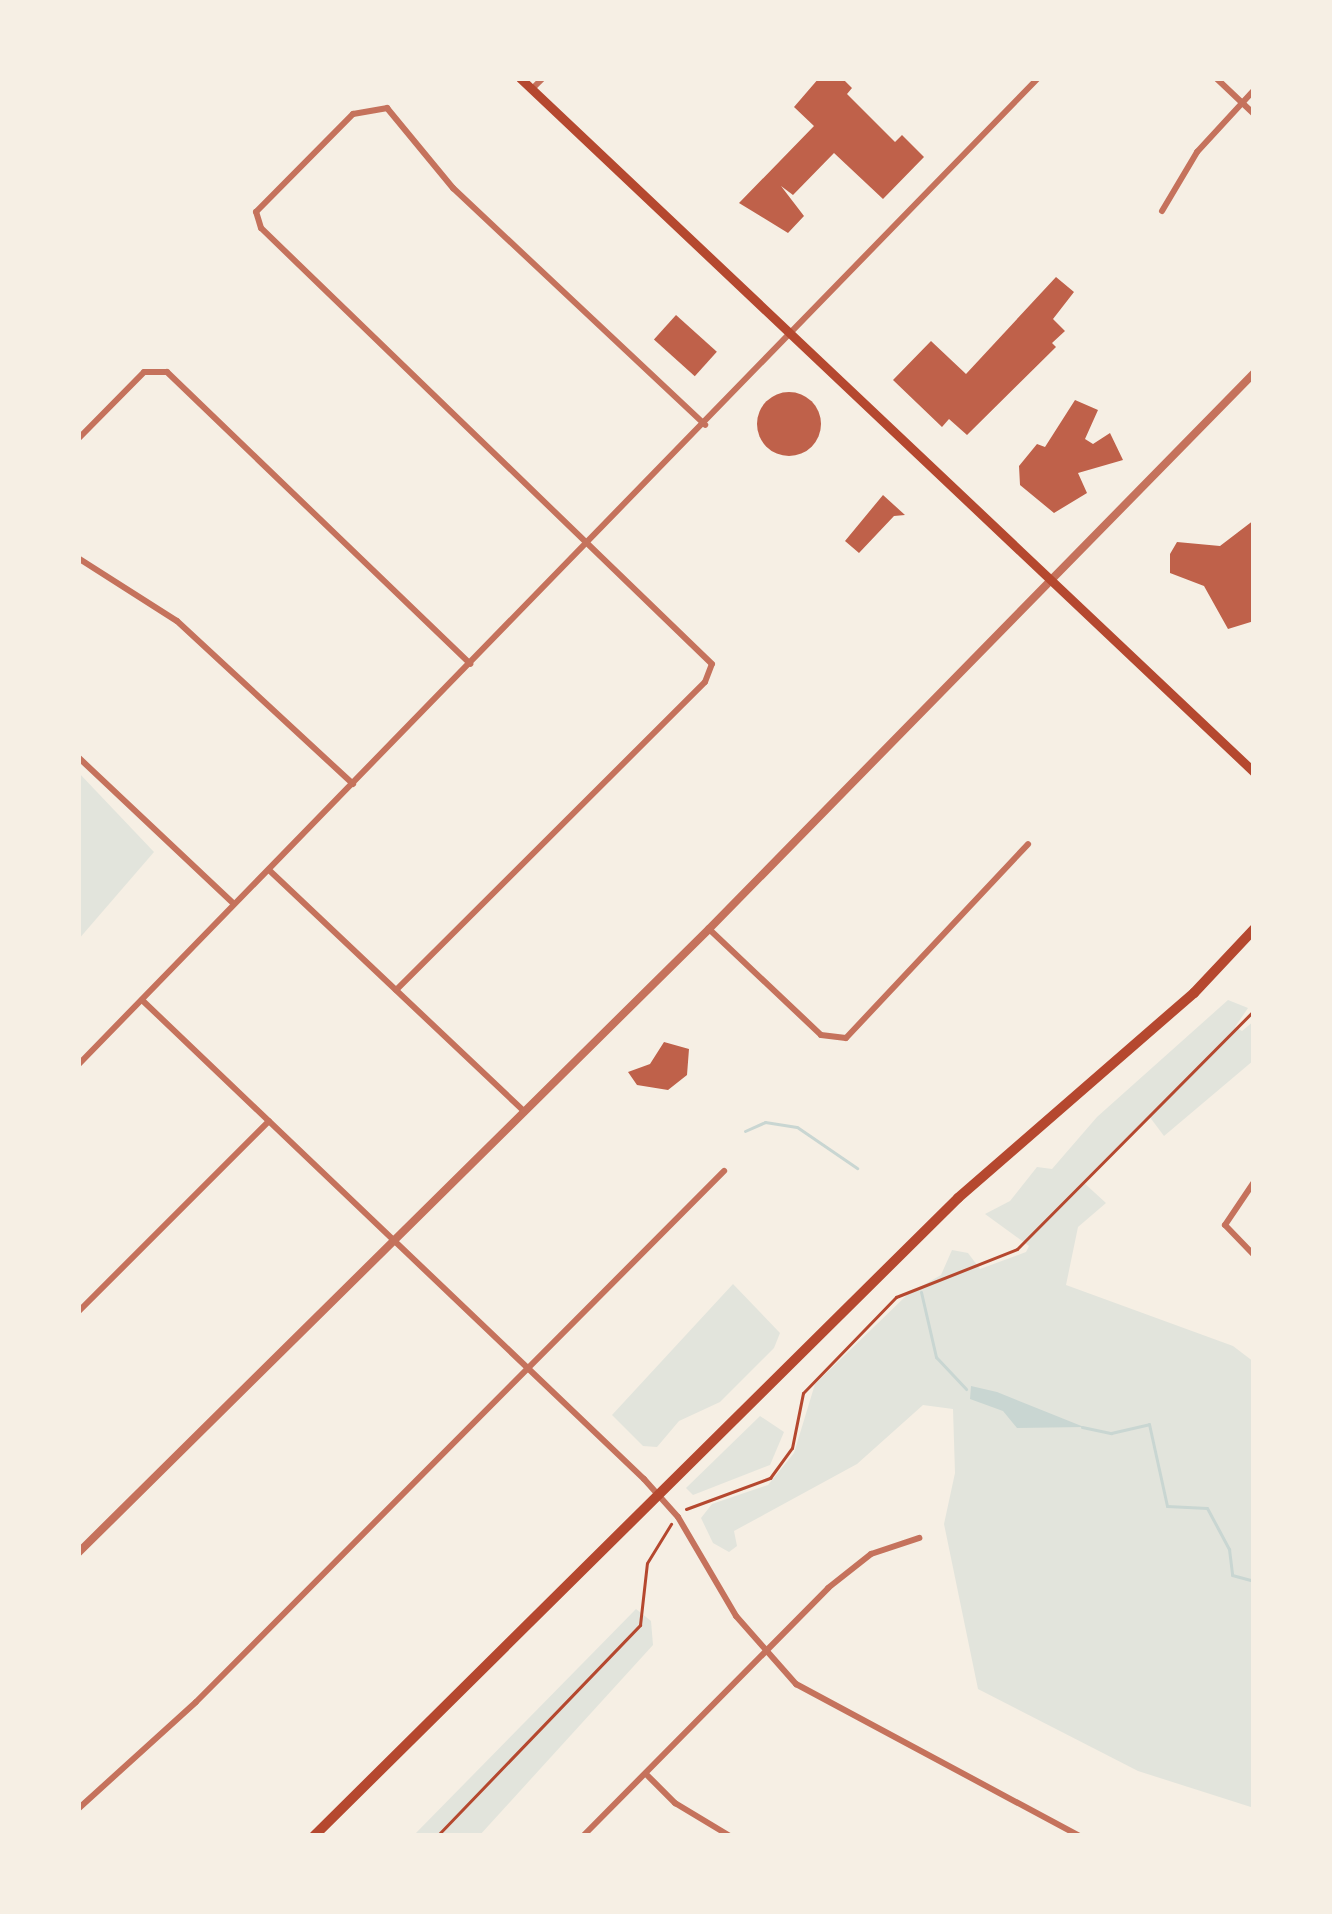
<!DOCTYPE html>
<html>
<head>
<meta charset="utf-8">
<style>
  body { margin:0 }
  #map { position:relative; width:1332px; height:1914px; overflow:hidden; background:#f6efe4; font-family:"Space Grotesk",sans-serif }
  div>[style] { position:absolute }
  .green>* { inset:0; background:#e2e4dc }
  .water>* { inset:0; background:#c9d6d2 }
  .stream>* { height:3px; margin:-1.5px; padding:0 1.5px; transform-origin:1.5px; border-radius:1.5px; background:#c9d6d2 }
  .building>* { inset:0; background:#bf614a; transform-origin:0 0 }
  .round { border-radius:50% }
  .path>* { height:3px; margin:-1.5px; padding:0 1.5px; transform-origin:1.5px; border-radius:1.5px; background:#b5482f }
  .minor>* { height:6px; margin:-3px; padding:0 3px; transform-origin:3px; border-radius:3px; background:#c5725c }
  .tertiary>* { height:8px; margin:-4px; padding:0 4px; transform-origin:4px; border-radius:4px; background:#c5725c }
  .secondary>* { height:9px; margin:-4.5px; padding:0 4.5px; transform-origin:4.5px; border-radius:4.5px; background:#b5482f }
  .primary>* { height:10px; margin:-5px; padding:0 5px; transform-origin:5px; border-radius:5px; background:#b5482f }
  span { translate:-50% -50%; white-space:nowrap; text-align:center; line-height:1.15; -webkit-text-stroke:9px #f6efe4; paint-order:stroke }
  .frame { position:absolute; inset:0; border:81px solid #f6efe4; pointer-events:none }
</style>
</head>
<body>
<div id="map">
  <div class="green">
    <div style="clip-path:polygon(78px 772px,154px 852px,78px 940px)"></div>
    <div style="clip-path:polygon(1228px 1000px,1248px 1008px,1235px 1027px,1242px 1031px,1254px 1021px,1254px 1060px,1164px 1136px,1149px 1116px,1083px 1182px,1106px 1203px,1078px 1227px,1066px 1285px,1233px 1346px,1254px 1362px,1254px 1808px,1138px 1771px,978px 1689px,944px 1524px,955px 1473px,953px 1409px,923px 1405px,857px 1464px,734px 1531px,737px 1546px,729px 1552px,713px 1543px,701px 1518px,712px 1504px,768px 1485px,794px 1453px,815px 1384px,908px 1294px,941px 1275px,952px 1250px,968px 1253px,980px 1269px,1026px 1252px,1029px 1246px,985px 1214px,1010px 1201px,1037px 1167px,1052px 1169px,1097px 1117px)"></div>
    <div style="clip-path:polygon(733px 1284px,780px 1333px,774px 1348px,720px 1402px,679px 1421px,657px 1447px,643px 1446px,612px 1415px)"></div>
    <div style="clip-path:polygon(760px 1416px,784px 1432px,770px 1465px,693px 1495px,686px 1488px)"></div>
    <div style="clip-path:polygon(636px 1609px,651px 1621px,653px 1645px,479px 1836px,413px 1836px)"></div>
  </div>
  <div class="water">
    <div style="clip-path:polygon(971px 1386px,997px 1392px,1084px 1427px,1017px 1428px,1003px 1411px,970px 1399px)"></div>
  </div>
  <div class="stream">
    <div style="left:745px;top:1131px;width:22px;rotate:-24deg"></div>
    <div style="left:765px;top:1122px;width:32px;rotate:9deg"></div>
    <div style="left:797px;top:1127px;width:73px;rotate:34.3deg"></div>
    <div style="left:921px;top:1292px;width:67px;rotate:77deg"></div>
    <div style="left:936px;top:1357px;width:44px;rotate:46.8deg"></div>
    <div style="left:1082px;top:1427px;width:30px;rotate:12deg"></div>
    <div style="left:1111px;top:1433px;width:39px;rotate:-13deg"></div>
    <div style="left:1149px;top:1424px;width:84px;rotate:77.6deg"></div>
    <div style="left:1167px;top:1506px;width:40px;rotate:2.9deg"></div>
    <div style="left:1207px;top:1508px;width:47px;rotate:61.8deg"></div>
    <div style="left:1229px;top:1549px;width:26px;rotate:83deg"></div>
    <div style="left:1232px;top:1575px;width:23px;rotate:15deg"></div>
  </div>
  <div class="building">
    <div style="clip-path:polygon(819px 78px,842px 78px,852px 88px,847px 94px,895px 142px,902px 135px,924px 157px,883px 199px,834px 153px,793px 195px,781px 186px,804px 216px,788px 233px,739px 203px,814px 126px,794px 107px)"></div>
    <div style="clip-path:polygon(1056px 277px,1074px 292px,1053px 319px,1065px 331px,1052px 343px,1056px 347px,967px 435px,949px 419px,942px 427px,893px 380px,931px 341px,966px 374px)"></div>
    <div style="left:676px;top:315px;width:55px;height:33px;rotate:42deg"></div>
    <div class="round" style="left:757px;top:392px;width:64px;height:64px"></div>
    <div style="clip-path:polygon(1075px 400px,1098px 410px,1085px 439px,1093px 444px,1110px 433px,1123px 460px,1078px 473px,1087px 493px,1054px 513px,1020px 485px,1019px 466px,1037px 444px,1045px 447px)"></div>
    <div style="clip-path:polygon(883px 495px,905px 515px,894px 516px,859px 553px,845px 541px)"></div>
    <div style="clip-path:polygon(1254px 520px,1254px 621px,1228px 629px,1204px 586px,1170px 573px,1170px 554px,1177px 542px,1220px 546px)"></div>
    <div style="clip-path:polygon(664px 1042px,689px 1049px,687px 1075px,668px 1090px,637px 1085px,628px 1072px,650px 1064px)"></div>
  </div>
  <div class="path">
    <div style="left:686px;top:1509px;width:90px;rotate:-20.3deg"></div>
    <div style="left:770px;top:1478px;width:37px;rotate:-54deg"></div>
    <div style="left:792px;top:1448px;width:56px;rotate:-78.7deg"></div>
    <div style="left:803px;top:1393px;width:134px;rotate:-45.9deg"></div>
    <div style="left:896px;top:1297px;width:130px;rotate:-21.6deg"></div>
    <div style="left:1017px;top:1249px;width:337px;rotate:-45.2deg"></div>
    <div style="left:437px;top:1836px;width:293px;rotate:-46.1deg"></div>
    <div style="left:640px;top:1625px;width:62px;rotate:-83.6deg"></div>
    <div style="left:647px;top:1563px;width:46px;rotate:-58.4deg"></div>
  </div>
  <div class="minor">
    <div style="left:1216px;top:78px;width:52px;rotate:43.5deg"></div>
    <div style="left:532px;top:89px;width:16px;rotate:-45deg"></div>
    <div style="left:1162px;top:211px;width:69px;rotate:-59.3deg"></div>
    <div style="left:1197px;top:152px;width:84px;rotate:-47.4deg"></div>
    <div style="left:78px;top:439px;width:94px;rotate:-45.4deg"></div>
    <div style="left:144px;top:372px;width:23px"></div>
    <div style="left:167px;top:372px;width:421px;rotate:43.9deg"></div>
    <div style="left:78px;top:558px;width:117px;rotate:32.5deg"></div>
    <div style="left:177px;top:621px;width:240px;rotate:42.8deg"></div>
    <div style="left:78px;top:757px;width:214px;rotate:43.3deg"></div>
    <div style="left:269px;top:870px;width:352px;rotate:43.4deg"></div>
    <div style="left:709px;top:929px;width:154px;rotate:43.4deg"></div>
    <div style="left:821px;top:1035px;width:25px;rotate:7deg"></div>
    <div style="left:846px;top:1038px;width:266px;rotate:-46.8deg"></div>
    <div style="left:396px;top:990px;width:436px;rotate:-44.9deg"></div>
    <div style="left:705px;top:682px;width:19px;rotate:-69deg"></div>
    <div style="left:712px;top:664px;width:627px;rotate:-135.97deg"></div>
    <div style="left:261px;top:228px;width:17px;rotate:-107deg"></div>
    <div style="left:256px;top:212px;width:138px;rotate:-45.3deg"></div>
    <div style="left:353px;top:114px;width:35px;rotate:-10deg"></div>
    <div style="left:387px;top:108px;width:104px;rotate:50.5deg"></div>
    <div style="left:453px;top:188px;width:346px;rotate:43.2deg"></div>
    <div style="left:142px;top:1000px;width:694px;rotate:43.66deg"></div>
    <div style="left:644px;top:1479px;width:51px;rotate:48.2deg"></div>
    <div style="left:678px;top:1517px;width:115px;rotate:59.6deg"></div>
    <div style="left:736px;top:1616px;width:91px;rotate:48.6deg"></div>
    <div style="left:796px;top:1684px;width:321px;rotate:28.2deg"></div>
    <div style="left:78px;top:1065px;width:1377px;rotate:-45.79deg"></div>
    <div style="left:1254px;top:1182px;width:52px;rotate:124deg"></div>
    <div style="left:1225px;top:1225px;width:42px;rotate:46deg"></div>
    <div style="left:78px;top:1312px;width:270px;rotate:-45deg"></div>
    <div style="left:647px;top:1775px;width:40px;rotate:45deg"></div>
    <div style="left:675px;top:1803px;width:64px;rotate:31deg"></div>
    <div style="left:78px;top:1809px;width:159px;rotate:-42.2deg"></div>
    <div style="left:196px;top:1702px;width:749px;rotate:-45.16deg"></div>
    <div style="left:583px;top:1836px;width:349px;rotate:-45.3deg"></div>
    <div style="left:828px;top:1588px;width:55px;rotate:-38.3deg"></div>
    <div style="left:871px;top:1554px;width:51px;rotate:-18.4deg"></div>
  </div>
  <div class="tertiary">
    <div style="left:78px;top:1553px;width:887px;rotate:-44.68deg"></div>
    <div style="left:709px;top:929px;width:779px;rotate:-45.57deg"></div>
  </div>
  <div class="secondary">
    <div style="left:520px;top:78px;width:1010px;rotate:43.4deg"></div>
  </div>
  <div class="primary">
    <div style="left:314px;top:1836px;width:907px;rotate:-44.73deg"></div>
    <div style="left:958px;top:1198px;width:313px;rotate:-41deg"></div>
    <div style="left:1194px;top:993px;width:88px;rotate:-46.8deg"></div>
  </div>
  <div class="frame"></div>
</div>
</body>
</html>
